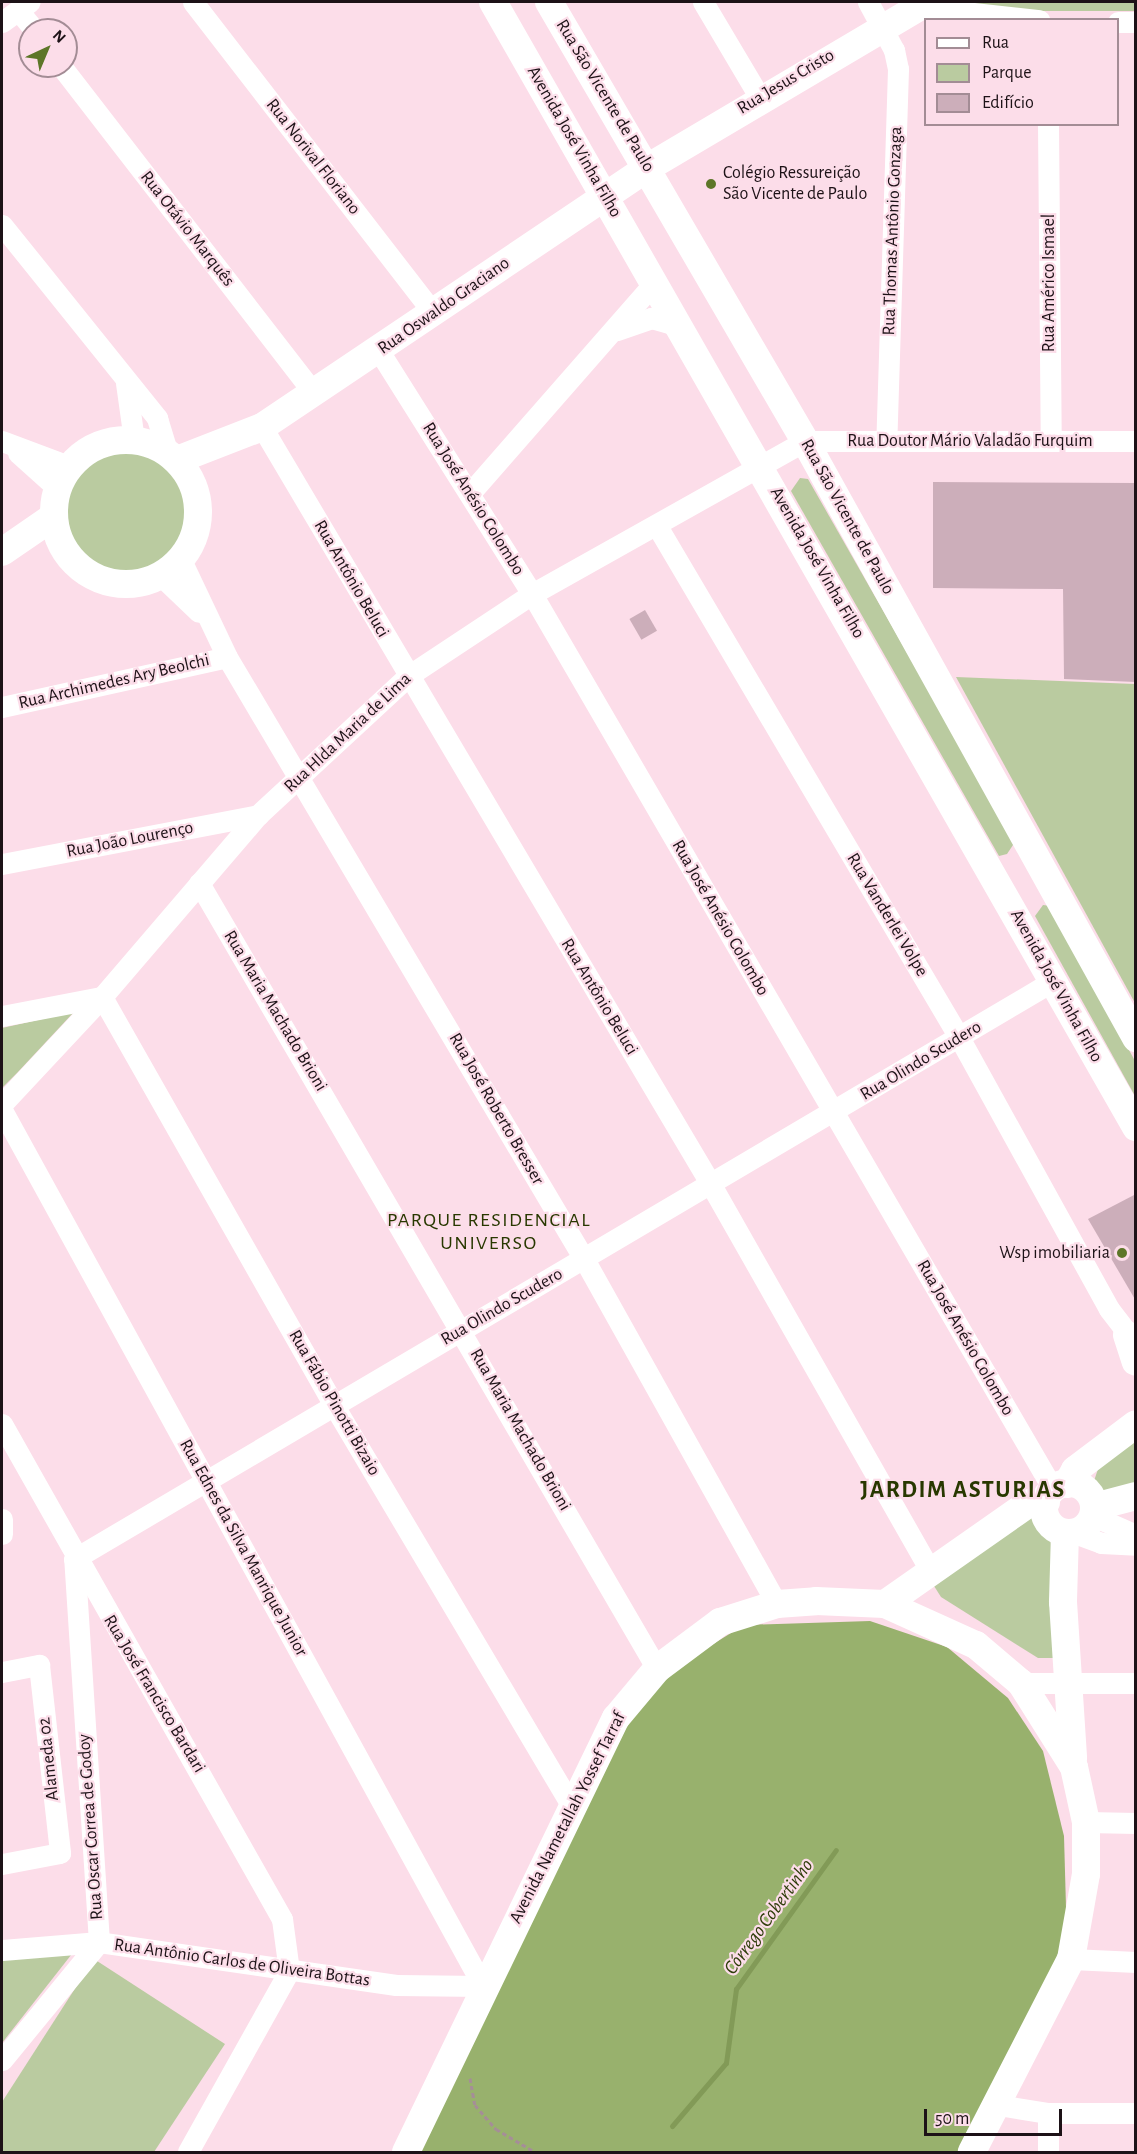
<!DOCTYPE html>
<html>
<head>
<meta charset="utf-8">
<style>
  body { margin:0 }
  #map { position:relative; width:1137px; height:2154px; overflow:hidden; background:#fcdde9; font-family:"Alegreya Sans",sans-serif }
  div>[style] { position:absolute }
  .green>* { inset:0; background:#bacba0; transform-origin:0 0 }
  .round { border-radius:50% }
  .forest>* { inset:0; background:#98b16d }
  .stream>* { height:5px; margin:-2.5px; padding:0 2.5px; transform-origin:2.5px; border-radius:2.5px; background:#829a57 }
  .building>* { inset:0; background:#ccaeba; transform-origin:0 0 }
  .path>* { height:3px; margin-top:-1.5px; transform-origin:0; background:repeating-linear-gradient(90deg,#a58e97 0 4.5px,transparent 0 7.5px) }
  .street>* { height:21px; margin:-10.5px; padding:0 10.5px; transform-origin:10.5px; border-radius:10.5px; background:#fff }
  .secondary>* { height:28px; margin:-14px; padding:0 14px; transform-origin:14px; border-radius:14px; background:#fff }
  .secondary>.ring { margin:-14px; padding:0; box-sizing:content-box; background:none; border:28px solid #fff; border-radius:50% }
  .dots>* { width:16px; height:16px; translate:-50% -50%; box-sizing:border-box; border:3px solid #fcdde9; border-radius:50% }
  span { translate:-50% -50%; white-space:nowrap; text-align:center; line-height:1.15; -webkit-text-stroke:4.5px #fcdde9; paint-order:stroke }
  .street-label { font-size:18px; color:#1d1217 }
  .poi-label { font-size:18px; color:#1d1217 }
  .left { translate:0 -50%; text-align:left }
  .right { translate:-100% -50%; text-align:right }
  .neighbourhood-label { font-size:20px; color:#283800; letter-spacing:1.5px }
  .water-label { font-size:20px; color:#2f3e0b; font-style:italic }
  .district-label { font-size:24px; color:#283800; font-weight:700; letter-spacing:1.5px }
  .frame { position:absolute; inset:0; border:3px solid #1d1217; pointer-events:none }
  .legend { position:absolute; left:924px; top:18px; width:195px; height:108px; box-sizing:border-box; background:#fcdde9; border:2px solid #a38c95; margin:0; padding:8px 10px; list-style:none; font-size:18px; color:#1d1217 }
  .legend li { display:flex; align-items:center; gap:12px; height:30px }
  .legend b { width:30px; border:2px solid #a38c95 }
  .north { position:absolute; left:18px; top:18px; width:60px; height:60px; box-sizing:border-box; background:#fcdde9; border:2px solid #a38c95; border-radius:50%; rotate:44deg; font-size:16px; font-weight:700; line-height:24px; text-align:center; color:#1d1217 }
  .north::after { content:''; display:block; margin:auto; width:21px; height:27px; background:#5d7628; clip-path:polygon(50% 0,100% 100%,50% 72%,0 100%) }
  .scale { position:absolute; left:924px; top:2109px; width:138px; height:27px; box-sizing:border-box; border:3px solid #1d1217; border-top:0; padding-left:8px; font-size:18px; line-height:21px; white-space:nowrap; color:#1d1217; -webkit-text-stroke:4px #fcdde9; paint-order:stroke }
</style>
</head>
<body>
<div id="map">
  <div class="green">
    <div style="left:958px;top:2px;width:177px;height:9px"></div>
    <div class="round" style="left:62px;top:451px;width:126px;height:126px"></div>
    <div style="clip-path:polygon(800px 478px,808px 479px,1015px 842px,1007px 854px,999px 856px,791px 491px)"></div>
    <div style="clip-path:polygon(956px 677px,1135px 684px,1135px 1003px)"></div>
    <div style="clip-path:polygon(1043px 905px,1051px 906px,1135px 1061px,1135px 1096px,1035px 916px)"></div>
    <div style="clip-path:polygon(74px 1012px,17px 1073px,2px 1088px,2px 1028px)"></div>
    <div style="clip-path:polygon(1135px 1441px,1135px 1486px,1098px 1497px,1092px 1487px,1098px 1469px)"></div>
    <div style="clip-path:polygon(1040px 1511px,1048px 1517px,1062px 1645px,1054px 1658px,1038px 1658px,941px 1597px,934px 1586px)"></div>
    <div style="clip-path:polygon(75px 1950px,2px 2043px,2px 1960px)"></div>
    <div style="clip-path:polygon(94px 1959px,225px 2044px,154px 2152px,2px 2152px,2px 2102px)"></div>
  </div>
  <div class="forest">
    <div style="clip-path:polygon(870px 1621px,947px 1647px,1008px 1698px,1043px 1751px,1064px 1836px,1067px 1943px,961px 2152px,417px 2152px,623px 1722px,679px 1665px,744px 1625px)"></div>
  </div>
  <div class="stream">
    <div style="left:672px;top:2126px;width:83px;rotate:-49.4deg"></div>
    <div style="left:726px;top:2063px;width:75px;rotate:-82.3deg"></div>
    <div style="left:736px;top:1989px;width:171px;rotate:-54.3deg"></div>
  </div>
  <div class="building">
    <div style="clip-path:polygon(933px 482px,1136px 483px,1136px 682px,1064px 679px,1063px 589px,933px 588px)"></div>
    <div style="left:645px;top:610px;width:24px;height:18px;rotate:60deg"></div>
    <div style="clip-path:polygon(1136px 1194px,1136px 1301px,1088px 1219px)"></div>
  </div>
  <div class="path">
    <div style="left:470px;top:2078px;width:27px;rotate:80deg"></div>
    <div style="left:475px;top:2105px;width:32px;rotate:49deg"></div>
    <div style="left:496px;top:2129px;width:45px;rotate:30.5deg"></div>
  </div>
  <div class="street">
    <div style="left:193px;top:2px;width:392px;rotate:52.3deg"></div>
    <div style="left:703px;top:2px;width:112px;rotate:59.3deg"></div>
    <div style="left:868px;top:2px;width:55px;rotate:61.6deg"></div>
    <div style="left:894px;top:50px;width:19px;rotate:78deg"></div>
    <div style="left:898px;top:69px;width:372px;rotate:91.8deg"></div>
    <div style="left:919px;top:7px;width:121px;rotate:6.2deg"></div>
    <div style="left:18px;top:10px;width:26px;rotate:51deg"></div>
    <div style="left:2px;top:22px;width:34px;rotate:-36deg"></div>
    <div style="left:1118px;top:22px;width:18px"></div>
    <div style="left:61px;top:66px;width:412px;rotate:52.3deg"></div>
    <div style="left:1048px;top:124px;width:317px;rotate:89.5deg"></div>
    <div style="left:2px;top:225px;width:248px;rotate:51.2deg"></div>
    <div style="left:157px;top:418px;width:37px;rotate:73deg"></div>
    <div style="left:617px;top:330px;width:36px;rotate:-19deg"></div>
    <div style="left:651px;top:318px;width:29px;rotate:16deg"></div>
    <div style="left:379px;top:351px;width:287px;rotate:57.8deg"></div>
    <div style="left:532px;top:594px;width:1036px;rotate:59.8deg"></div>
    <div style="left:126px;top:383px;width:58px;rotate:82deg"></div>
    <div style="left:262px;top:427px;width:879px;rotate:59.35deg"></div>
    <div style="left:710px;top:1183px;width:445px;rotate:60.4deg"></div>
    <div style="left:2px;top:441px;width:72px;rotate:20.5deg"></div>
    <div style="left:18px;top:453px;width:52px;rotate:41.9deg"></div>
    <div style="left:471px;top:492px;width:278px;rotate:-48.8deg"></div>
    <div style="left:657px;top:526px;width:596px;rotate:59.43deg"></div>
    <div style="left:960px;top:1039px;width:308px;rotate:61.1deg"></div>
    <div style="left:1109px;top:1309px;width:44px;rotate:52.4deg"></div>
    <div style="left:181px;top:560px;width:107px;rotate:64.6deg"></div>
    <div style="left:227px;top:657px;width:700px;rotate:59.33deg"></div>
    <div style="left:584px;top:1259px;width:395px;rotate:60.8deg"></div>
    <div style="left:161px;top:576px;width:52px;rotate:43.5deg"></div>
    <div style="left:2px;top:707px;width:230px;rotate:-12.5deg"></div>
    <div style="left:2px;top:864px;width:261px;rotate:-10.8deg"></div>
    <div style="left:199px;top:883px;width:910px;rotate:59.77deg"></div>
    <div style="left:2px;top:1016px;width:102px;rotate:-10.8deg"></div>
    <div style="left:102px;top:997px;width:468px;rotate:60.4deg"></div>
    <div style="left:333px;top:1404px;width:466px;rotate:59.3deg"></div>
    <div style="left:2px;top:1104px;width:146px;rotate:-46.9deg"></div>
    <div style="left:102px;top:997px;width:240px;rotate:-49.4deg"></div>
    <div style="left:258px;top:815px;width:205px;rotate:-42.8deg"></div>
    <div style="left:408px;top:676px;width:149px;rotate:-33.5deg"></div>
    <div style="left:532px;top:594px;width:313px;rotate:-29.3deg"></div>
    <div style="left:805px;top:441px;width:331px"></div>
    <div style="left:2px;top:1110px;width:999px;rotate:61.23deg"></div>
    <div style="left:483px;top:1986px;width:87px;rotate:-179.3deg"></div>
    <div style="left:396px;top:1985px;width:300px;rotate:-171.8deg"></div>
    <div style="left:99px;top:1942px;width:97px;rotate:175.3deg"></div>
    <div style="left:2px;top:1424px;width:569px;rotate:60.51deg"></div>
    <div style="left:282px;top:1919px;width:52px;rotate:82.3deg"></div>
    <div style="left:289px;top:1971px;width:207px;rotate:119.2deg"></div>
    <div style="left:1093px;top:1516px;width:47px;rotate:23.8deg"></div>
    <div style="left:2px;top:1519px;width:15px;rotate:90deg"></div>
    <div style="left:1074px;top:1533px;width:29px;rotate:20deg"></div>
    <div style="left:1101px;top:1543px;width:35px;rotate:3deg"></div>
    <div style="left:2px;top:1672px;width:38px;rotate:-11deg"></div>
    <div style="left:39px;top:1665px;width:189px;rotate:83.6deg"></div>
    <div style="left:60px;top:1853px;width:59px;rotate:169.3deg"></div>
    <div style="left:1021px;top:1683px;width:115px"></div>
    <div style="left:1086px;top:1822px;width:50px;rotate:1.1deg"></div>
    <div style="left:1071px;top:1959px;width:65px;rotate:2.6deg"></div>
    <div style="left:2px;top:2060px;width:153px;rotate:-50.6deg"></div>
    <div style="left:99px;top:1942px;width:384px;rotate:-93.7deg"></div>
    <div style="left:74px;top:1559px;width:1137px;rotate:-30.56deg"></div>
    <div style="left:998px;top:2105px;width:51px;rotate:9.1deg"></div>
    <div style="left:1048px;top:2113px;width:88px"></div>
    <div style="left:1048px;top:2152px;width:39px;rotate:-90deg"></div>
  </div>
  <div class="secondary">
    <div style="left:493px;top:2px;width:1296px;rotate:60.25deg"></div>
    <div style="left:549px;top:2px;width:508px;rotate:59.75deg"></div>
    <div style="left:805px;top:441px;width:683px;rotate:60.99deg"></div>
    <div class="ring" style="left:54px;top:440px;width:116px;height:116px"></div>
    <div style="left:177px;top:460px;width:91px;rotate:-21.2deg"></div>
    <div style="left:262px;top:427px;width:464px;rotate:-33.9deg"></div>
    <div style="left:647px;top:168px;width:326px;rotate:-30.6deg"></div>
    <div style="left:2px;top:552px;width:62px;rotate:-34.5deg"></div>
    <div style="left:1127px;top:1335px;width:28px;rotate:72deg"></div>
    <div class="ring" style="left:1044px;top:1483px;width:22px;height:22px"></div>
    <div style="left:1067px;top:1484px;width:16px;rotate:-60deg"></div>
    <div style="left:1075px;top:1470px;width:76px;rotate:-37deg"></div>
    <div style="left:1094px;top:1507px;width:43px;rotate:-14.7deg"></div>
    <div style="left:1065px;top:1533px;width:69px;rotate:91.7deg"></div>
    <div style="left:1063px;top:1602px;width:156px;rotate:86.3deg"></div>
    <div style="left:885px;top:1604px;width:176px;rotate:-35deg"></div>
    <div style="left:1029px;top:1503px;width:17px;rotate:-3deg"></div>
    <div style="left:406px;top:2152px;width:482px;rotate:-64.2deg"></div>
    <div style="left:616px;top:1718px;width:64px;rotate:-50.1deg"></div>
    <div style="left:657px;top:1669px;width:79px;rotate:-36.7deg"></div>
    <div style="left:720px;top:1622px;width:60px;rotate:-17.5deg"></div>
    <div style="left:777px;top:1604px;width:39px;rotate:-4deg"></div>
    <div style="left:816px;top:1601px;width:69px;rotate:2.5deg"></div>
    <div style="left:885px;top:1604px;width:100px;rotate:24.3deg"></div>
    <div style="left:976px;top:1645px;width:59px;rotate:40.2deg"></div>
    <div style="left:1021px;top:1683px;width:99px;rotate:57.8deg"></div>
    <div style="left:1074px;top:1767px;width:56px;rotate:77.7deg"></div>
    <div style="left:1086px;top:1822px;width:52px;rotate:90deg"></div>
    <div style="left:1086px;top:1874px;width:86px;rotate:100deg"></div>
    <div style="left:1071px;top:1959px;width:217px;rotate:117.2deg"></div>
  </div>
  <div class="dots">
    <div style="left:711px;top:184px;background:#5d7628"></div>
    <div style="left:1122px;top:1253px;background:#5d7628"></div>
  </div>
  <div class="street-label">
    <span style="left:786px;top:82px;rotate:-31deg">Rua Jesus Cristo</span>
    <span style="left:605px;top:96px;rotate:59deg">Rua São Vicente de Paulo</span>
    <span style="left:574px;top:142px;rotate:60deg">Avenida José Vinha Filho</span>
    <span style="left:313px;top:157px;rotate:52deg">Rua Norival Floriano</span>
    <span style="left:187px;top:229px;rotate:52deg">Rua Otávio Marquês</span>
    <span style="left:893px;top:231px;rotate:-88deg">Rua Thomas Antônio Gonzaga</span>
    <span style="left:1049px;top:283px;rotate:-90deg">Rua Américo Ismael</span>
    <span style="left:444px;top:306px;rotate:-35deg">Rua Oswaldo Graciano</span>
    <span style="left:970px;top:441px">Rua Doutor Mário Valadão Furquim</span>
    <span style="left:473px;top:499px;rotate:58deg">Rua José Anésio Colombo</span>
    <span style="left:847px;top:517px;rotate:61deg">Rua São Vicente de Paulo</span>
    <span style="left:817px;top:563px;rotate:60deg">Avenida José Vinha Filho</span>
    <span style="left:351px;top:579px;rotate:60deg">Rua Antônio Beluci</span>
    <span style="left:114px;top:682px;rotate:-13deg">Rua Archimedes Ary Beolchi</span>
    <span style="left:348px;top:733px;rotate:-43deg">Rua Hlda Maria de Lima</span>
    <span style="left:130px;top:840px;rotate:-11deg">Rua João Lourenço</span>
    <span style="left:887px;top:915px;rotate:59deg">Rua Vanderlei Volpe</span>
    <span style="left:720px;top:918px;rotate:60deg">Rua José Anésio Colombo</span>
    <span style="left:1056px;top:986px;rotate:61deg">Avenida José Vinha Filho</span>
    <span style="left:599px;top:997px;rotate:59deg">Rua Antônio Beluci</span>
    <span style="left:275px;top:1011px;rotate:59deg">Rua Maria Machado Brioni</span>
    <span style="left:921px;top:1061px;rotate:-31deg">Rua Olindo Scudero</span>
    <span style="left:496px;top:1109px;rotate:60deg">Rua José Roberto Bresser</span>
    <span style="left:502px;top:1307px;rotate:-30deg">Rua Olindo Scudero</span>
    <span style="left:965px;top:1338px;rotate:60deg">Rua José Anésio Colombo</span>
    <span style="left:334px;top:1403px;rotate:60deg">Rua Fábio Pinotti Bizaio</span>
    <span style="left:520px;top:1430px;rotate:60deg">Rua Maria Machado Brioni</span>
    <span style="left:243px;top:1548px;rotate:61deg">Rua Ednes da Silva Manrique Junior</span>
    <span style="left:154px;top:1694px;rotate:59deg">Rua José Francisco Bardari</span>
    <span style="left:49px;top:1759px;rotate:-96deg">Alameda 02</span>
    <span style="left:568px;top:1818px;rotate:-63deg">Avenida Nametallah Yossef Tarraf</span>
    <span style="left:91px;top:1827px;rotate:-94deg">Rua Oscar Correa de Godoy</span>
    <span style="left:242px;top:1963px;rotate:8deg">Rua Antônio Carlos de Oliveira Bottas</span>
  </div>
  <div class="poi-label">
    <span class="left" style="left:723px;top:184px">Colégio Ressureição<br>São Vicente de Paulo</span>
    <span class="right" style="left:1110px;top:1253px">Wsp imobiliaria</span>
  </div>
  <div class="neighbourhood-label">
    <span style="left:489px;top:1232px">PARQUE RESIDENCIAL<br>UNIVERSO</span>
  </div>
  <div class="water-label">
    <span style="left:769px;top:1917px;rotate:-54deg">Córrego Cobertinho</span>
  </div>
  <div class="district-label">
    <span style="left:963px;top:1491px">JARDIM ASTURIAS</span>
  </div>
  <div class="frame"></div>
  <ul class="legend">
  <li><b style="height:8px;background:#fff"></b>Rua</li>
  <li><b style="height:16px;background:#bacba0"></b>Parque</li>
  <li><b style="height:16px;background:#ccaeba"></b>Edifício</li>
  </ul>
  <div class="north">N</div>
  <div class="scale">50 m</div>
</div>
</body>
</html>
